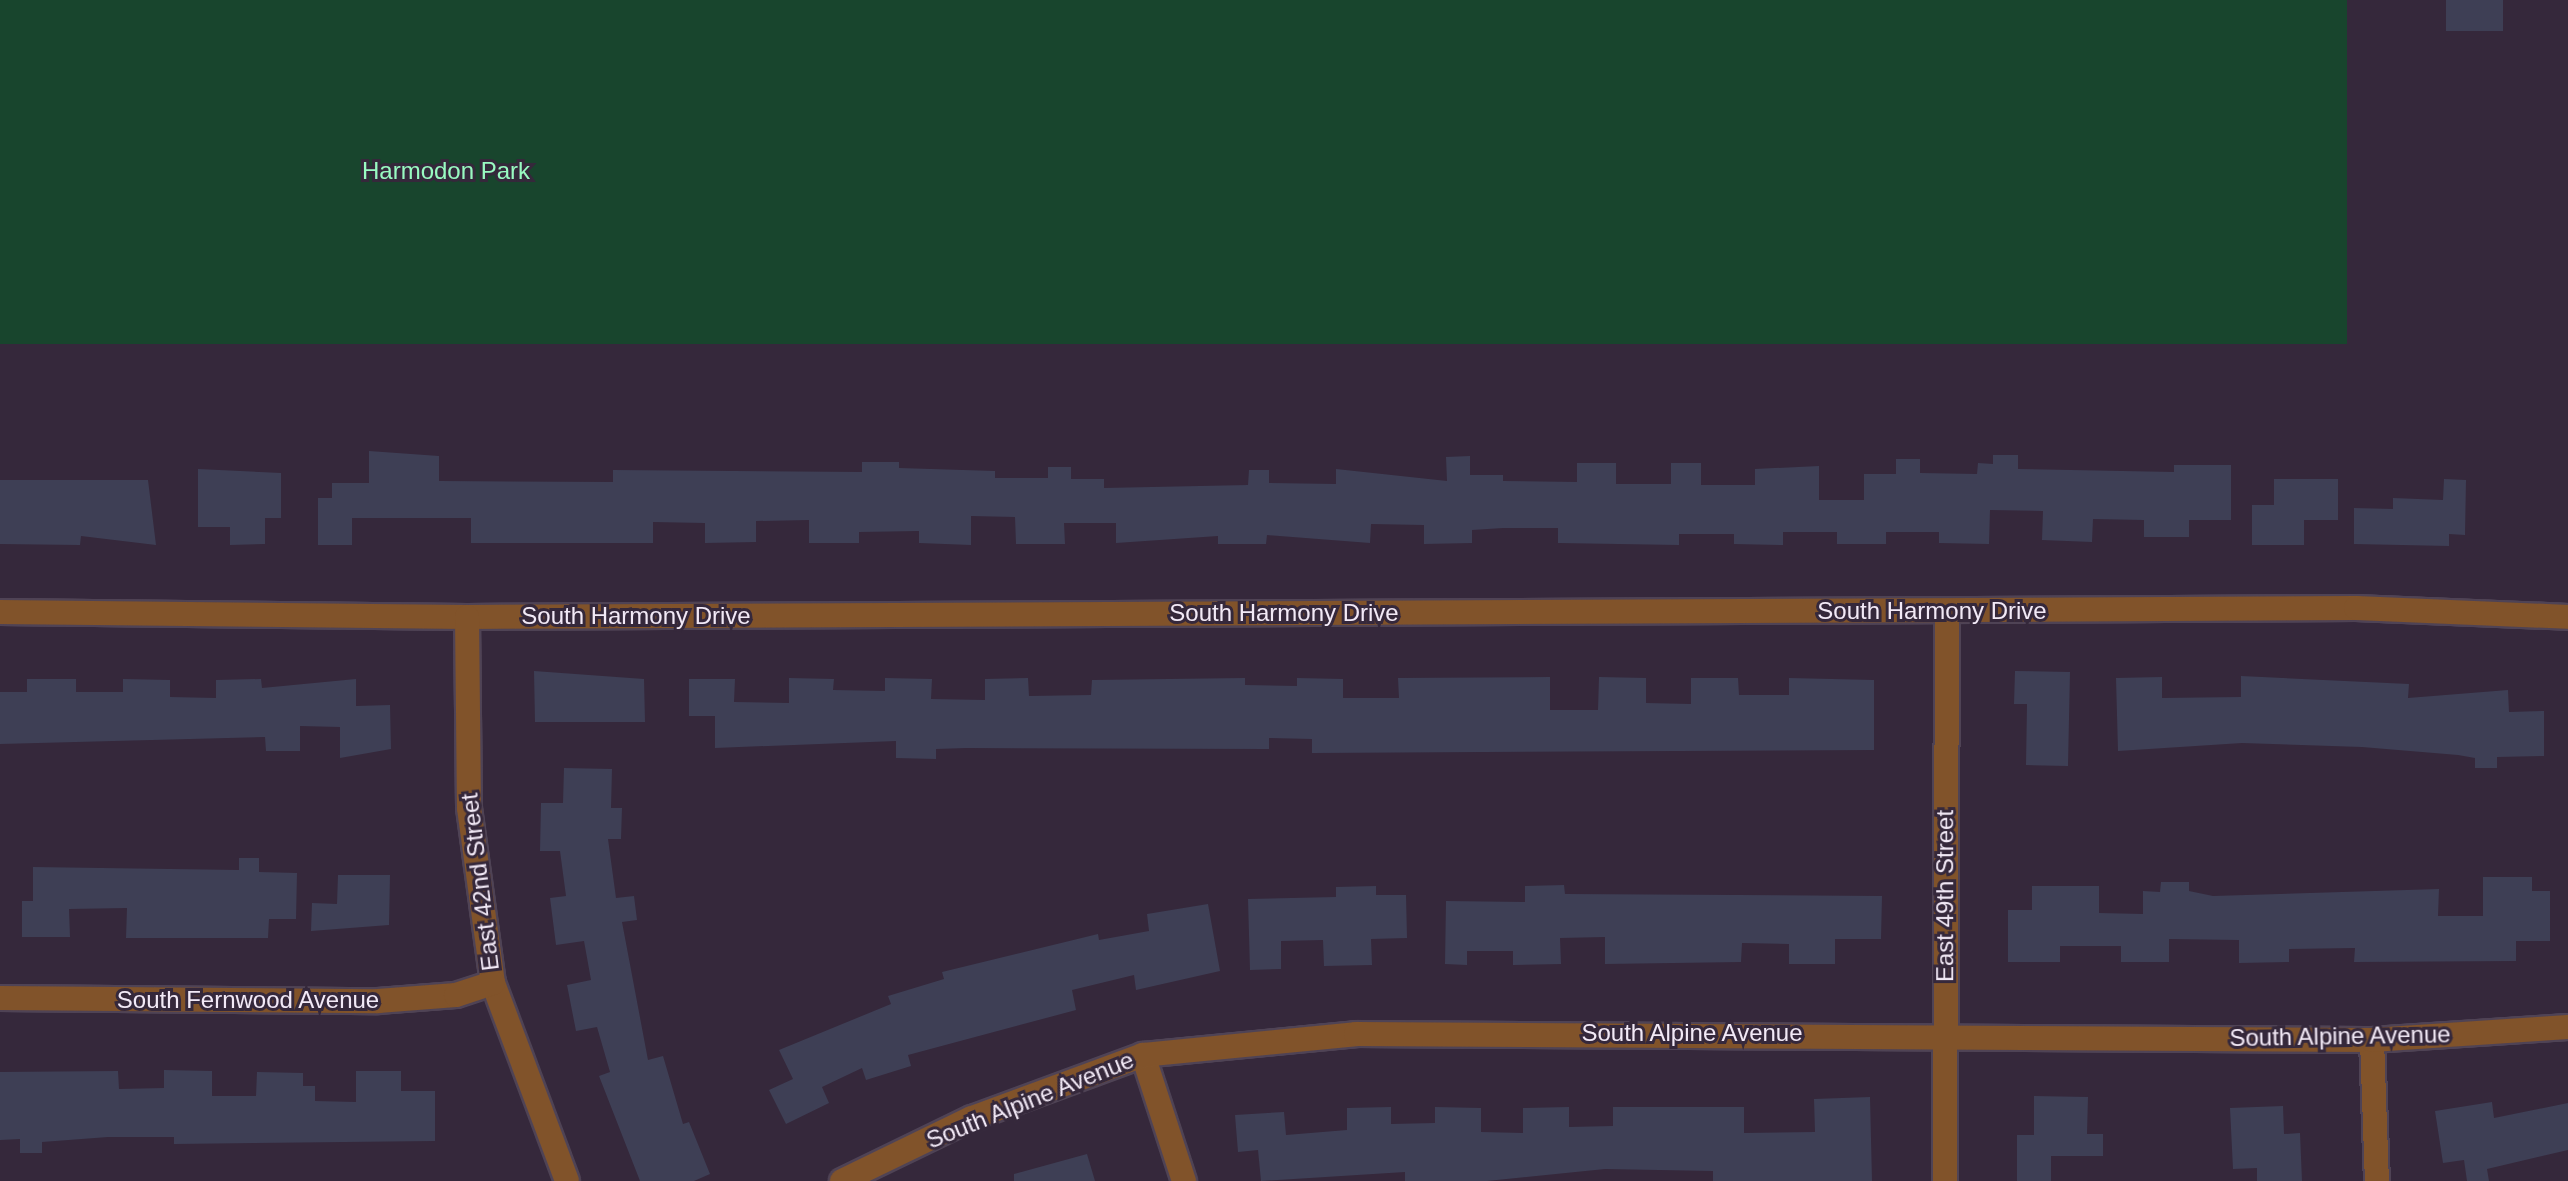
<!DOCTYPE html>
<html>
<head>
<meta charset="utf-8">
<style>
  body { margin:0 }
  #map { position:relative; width:2568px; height:1181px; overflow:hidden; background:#35283b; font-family:Helvetica,sans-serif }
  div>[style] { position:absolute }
  .green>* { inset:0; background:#18452d; transform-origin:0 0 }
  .building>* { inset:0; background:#3e3f55; transform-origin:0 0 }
  .roads { filter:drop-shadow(2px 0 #4f4355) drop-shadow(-2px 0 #4f4355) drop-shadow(0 2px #4f4355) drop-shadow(0 -2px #4f4355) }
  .minor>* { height:24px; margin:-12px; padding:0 12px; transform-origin:12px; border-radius:12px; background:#81532a }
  span { translate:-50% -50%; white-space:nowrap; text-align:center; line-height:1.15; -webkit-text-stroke:6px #35283b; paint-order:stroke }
  .park-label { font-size:24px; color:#98fac1 }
  .street-label { font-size:24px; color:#f2e9f6 }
</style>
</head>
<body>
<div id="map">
  <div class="green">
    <div style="left:0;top:0;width:2347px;height:344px"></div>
  </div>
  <div class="building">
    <div style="left:2446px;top:0;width:57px;height:31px"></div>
    <div style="clip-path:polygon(369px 451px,439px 456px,439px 481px,613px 482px,613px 470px,862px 472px,862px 462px,899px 462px,899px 468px,995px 471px,995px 478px,1048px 478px,1048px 467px,1071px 467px,1071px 479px,1104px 479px,1104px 488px,1248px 485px,1249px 470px,1269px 470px,1269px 483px,1336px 484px,1336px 469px,1447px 481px,1446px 457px,1470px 456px,1470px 475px,1503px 475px,1503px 481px,1577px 482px,1577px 463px,1616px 463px,1616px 484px,1671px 484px,1671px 463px,1701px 463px,1701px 485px,1755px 485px,1755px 469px,1819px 466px,1819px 500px,1864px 500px,1864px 474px,1896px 474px,1896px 459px,1920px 459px,1920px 473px,1977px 474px,1978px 463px,1993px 464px,1993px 455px,2018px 455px,2018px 469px,2174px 472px,2174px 465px,2231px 465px,2231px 520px,2189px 520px,2189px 537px,2144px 537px,2144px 520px,2093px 519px,2092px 542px,2042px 540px,2043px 511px,1990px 510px,1989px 544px,1939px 543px,1939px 532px,1886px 532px,1886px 544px,1837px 544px,1837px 532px,1783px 532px,1783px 545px,1734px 544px,1734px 534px,1679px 534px,1679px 545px,1558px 543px,1558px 528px,1503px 528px,1472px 530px,1472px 543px,1424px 544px,1424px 525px,1371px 524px,1370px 543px,1267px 535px,1266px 544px,1218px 544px,1218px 536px,1116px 543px,1116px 523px,1064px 523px,1065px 544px,1016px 544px,1015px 517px,971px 516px,971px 545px,919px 543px,919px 531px,859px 532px,859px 543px,809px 543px,809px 520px,756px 521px,756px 542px,705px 543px,705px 523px,653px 522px,653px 543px,471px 543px,471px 518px,352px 518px,352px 545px,318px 545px,318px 498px,332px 498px,332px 483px,369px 483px)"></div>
    <div style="clip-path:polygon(198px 469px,281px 473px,281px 518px,265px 518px,265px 544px,230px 545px,230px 527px,198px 527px)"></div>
    <div style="clip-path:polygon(2274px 479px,2338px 479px,2338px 520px,2304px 520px,2304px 545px,2252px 545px,2252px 505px,2274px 505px)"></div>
    <div style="clip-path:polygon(2444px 479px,2466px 480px,2465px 535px,2449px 534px,2449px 546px,2354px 544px,2354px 508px,2393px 509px,2393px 498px,2443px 500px)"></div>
    <div style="clip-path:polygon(0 480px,148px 480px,156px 545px,81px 536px,80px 545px,0 544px)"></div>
    <div style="clip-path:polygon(534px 671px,644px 679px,645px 722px,535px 722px)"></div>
    <div style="clip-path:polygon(2015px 671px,2070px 672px,2068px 766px,2026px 765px,2027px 704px,2014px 704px)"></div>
    <div style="clip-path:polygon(2241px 676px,2409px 684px,2408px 698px,2508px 690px,2509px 712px,2544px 711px,2544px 756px,2497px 757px,2497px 768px,2475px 768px,2475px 758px,2458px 755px,2362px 747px,2242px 743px,2118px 751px,2116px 678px,2162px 677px,2162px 698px,2241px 697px)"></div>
    <div style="clip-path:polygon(1550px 677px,1550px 710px,1598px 710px,1599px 677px,1646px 678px,1646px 703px,1691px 704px,1691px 678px,1738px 678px,1739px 695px,1789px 695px,1789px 678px,1874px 680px,1874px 750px,1312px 753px,1312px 739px,1269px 738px,1269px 749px,966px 748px,936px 749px,936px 759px,896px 758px,896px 741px,715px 748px,715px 716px,689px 716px,689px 679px,735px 679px,734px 702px,789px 703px,789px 678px,834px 679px,833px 690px,885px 691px,885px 678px,932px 679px,931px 699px,985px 700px,985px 679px,1028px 678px,1029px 696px,1091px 695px,1092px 680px,1245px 678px,1245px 685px,1297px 686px,1297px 678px,1343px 679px,1343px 698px,1399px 698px,1398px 678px)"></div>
    <div style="clip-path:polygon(27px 679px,76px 679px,76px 692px,123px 692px,123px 679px,170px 680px,170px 697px,216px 698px,216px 680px,261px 679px,262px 688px,356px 679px,356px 706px,390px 705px,391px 749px,340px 758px,340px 727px,300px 726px,300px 751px,266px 751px,265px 737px,0 744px,0 692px,27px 692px)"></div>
    <div style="clip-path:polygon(564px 768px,612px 769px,611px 808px,622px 808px,621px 839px,608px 839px,616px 898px,634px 896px,637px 920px,622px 922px,648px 1060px,663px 1056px,683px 1124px,689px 1122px,710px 1174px,694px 1181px,640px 1181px,599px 1076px,610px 1072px,597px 1027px,576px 1031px,567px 985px,591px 980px,584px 941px,556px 945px,550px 898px,566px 896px,560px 851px,540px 851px,541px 803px,563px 803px)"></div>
    <div style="clip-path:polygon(239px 858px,259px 858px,259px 872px,297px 873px,296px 919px,269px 919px,268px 938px,126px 938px,127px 908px,69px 909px,70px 937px,22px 937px,22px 901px,33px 901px,33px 867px,239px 870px)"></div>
    <div style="clip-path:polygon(338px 875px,390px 875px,389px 925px,311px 931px,312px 903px,337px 904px)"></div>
    <div style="clip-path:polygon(2483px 877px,2532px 877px,2532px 891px,2550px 891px,2550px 941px,2516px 941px,2516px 961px,2354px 962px,2355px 948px,2289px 949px,2289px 962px,2239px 963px,2239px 940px,2169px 939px,2169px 962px,2121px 962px,2121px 946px,2060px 946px,2060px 962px,2008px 962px,2008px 910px,2032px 910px,2032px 886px,2099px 886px,2099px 913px,2143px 914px,2143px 891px,2160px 892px,2161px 882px,2189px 882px,2189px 891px,2213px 896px,2439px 889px,2438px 916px,2483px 916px)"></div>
    <div style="clip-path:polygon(1564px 885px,1565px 894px,1882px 896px,1881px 939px,1835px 939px,1835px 964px,1789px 964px,1789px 944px,1742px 943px,1741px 962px,1605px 964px,1605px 937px,1560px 938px,1561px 964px,1513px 965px,1513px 951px,1467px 951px,1467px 965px,1445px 964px,1446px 901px,1525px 902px,1525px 886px)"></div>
    <div style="clip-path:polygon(1376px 886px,1376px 895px,1406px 895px,1407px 938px,1371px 939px,1372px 965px,1324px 966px,1323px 940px,1281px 941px,1281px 969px,1250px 970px,1248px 899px,1336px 897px,1336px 887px)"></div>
    <div style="clip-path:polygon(1208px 904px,1220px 971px,1136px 990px,1134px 975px,1072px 990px,1076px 1010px,908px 1055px,911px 1066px,866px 1080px,862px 1068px,822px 1087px,829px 1103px,786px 1124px,769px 1090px,793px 1079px,779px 1050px,891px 1004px,888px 996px,944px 979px,942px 972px,1098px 934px,1099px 940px,1149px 931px,1147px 914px)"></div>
    <div style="clip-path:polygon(164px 1070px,212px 1071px,212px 1096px,256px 1096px,257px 1072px,303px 1073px,303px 1086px,315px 1086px,315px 1101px,356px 1102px,356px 1071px,401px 1071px,401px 1091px,435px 1091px,435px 1141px,174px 1144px,174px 1137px,108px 1137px,42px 1142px,42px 1153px,20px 1153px,20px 1139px,0 1140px,0 1072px,118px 1071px,119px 1089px,164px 1088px)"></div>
    <div style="clip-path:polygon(2034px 1096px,2088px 1097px,2087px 1134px,2103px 1134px,2103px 1156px,2051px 1156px,2051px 1181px,2017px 1181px,2017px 1135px,2034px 1135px)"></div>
    <div style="clip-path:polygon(1870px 1097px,1872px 1181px,1713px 1181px,1713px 1171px,1605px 1169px,1487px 1181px,1405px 1181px,1405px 1172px,1261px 1181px,1258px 1150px,1238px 1152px,1235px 1115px,1284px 1112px,1286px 1135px,1347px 1130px,1347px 1108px,1391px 1107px,1391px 1124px,1435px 1123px,1435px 1107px,1481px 1108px,1481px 1132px,1523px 1133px,1523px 1108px,1569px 1107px,1569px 1127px,1613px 1126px,1613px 1107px,1744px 1107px,1744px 1133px,1815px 1132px,1814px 1099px)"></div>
    <div style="clip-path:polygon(2492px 1102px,2494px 1118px,2568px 1103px,2568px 1150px,2487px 1169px,2489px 1181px,2467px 1181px,2464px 1160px,2443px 1163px,2435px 1111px)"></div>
    <div style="clip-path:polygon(2283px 1106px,2284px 1134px,2300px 1133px,2302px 1181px,2257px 1181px,2257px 1168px,2233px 1169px,2230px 1108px)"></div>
    <div style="clip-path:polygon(1087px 1154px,1095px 1181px,1014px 1181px,1014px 1174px)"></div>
  </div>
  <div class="roads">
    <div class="minor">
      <div style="left:0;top:612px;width:467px;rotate:0.6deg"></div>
      <div style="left:467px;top:617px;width:1889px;rotate:-0.27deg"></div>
      <div style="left:2356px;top:608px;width:212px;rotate:2.4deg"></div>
      <div style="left:467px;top:617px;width:191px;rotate:89.4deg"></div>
      <div style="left:469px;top:808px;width:177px;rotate:82.2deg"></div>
      <div style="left:493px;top:983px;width:211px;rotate:69.5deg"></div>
      <div style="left:0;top:998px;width:378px;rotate:0.5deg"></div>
      <div style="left:378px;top:1001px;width:78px;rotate:-4.4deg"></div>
      <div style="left:456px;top:995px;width:39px;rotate:-18deg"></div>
      <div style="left:2372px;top:1040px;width:141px;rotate:88deg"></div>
      <div style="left:1143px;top:1055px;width:133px;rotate:72deg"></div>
      <div style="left:842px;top:1181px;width:144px;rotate:-25.9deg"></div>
      <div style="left:972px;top:1118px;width:182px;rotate:-20.2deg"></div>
      <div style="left:1143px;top:1055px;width:214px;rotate:-5.6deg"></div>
      <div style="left:1356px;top:1034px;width:1016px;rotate:0.34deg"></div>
      <div style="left:2372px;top:1040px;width:196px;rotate:-3.8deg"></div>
      <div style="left:1945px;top:1181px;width:570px;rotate:-89.8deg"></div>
    </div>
  </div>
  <div class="park-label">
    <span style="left:446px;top:171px">Harmodon Park</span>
  </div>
  <div class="street-label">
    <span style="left:1932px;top:611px">South Harmony Drive</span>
    <span style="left:1284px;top:613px">South Harmony Drive</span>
    <span style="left:636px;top:616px">South Harmony Drive</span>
    <span style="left:480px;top:882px;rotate:-97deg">East 42nd Street</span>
    <span style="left:1945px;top:896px;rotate:-90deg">East 49th Street</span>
    <span style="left:248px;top:1000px">South Fernwood Avenue</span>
    <span style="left:1692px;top:1033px">South Alpine Avenue</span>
    <span style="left:2340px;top:1036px;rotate:-1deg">South Alpine Avenue</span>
    <span style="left:1030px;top:1100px;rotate:-22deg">South Alpine Avenue</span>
  </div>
</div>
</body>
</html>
